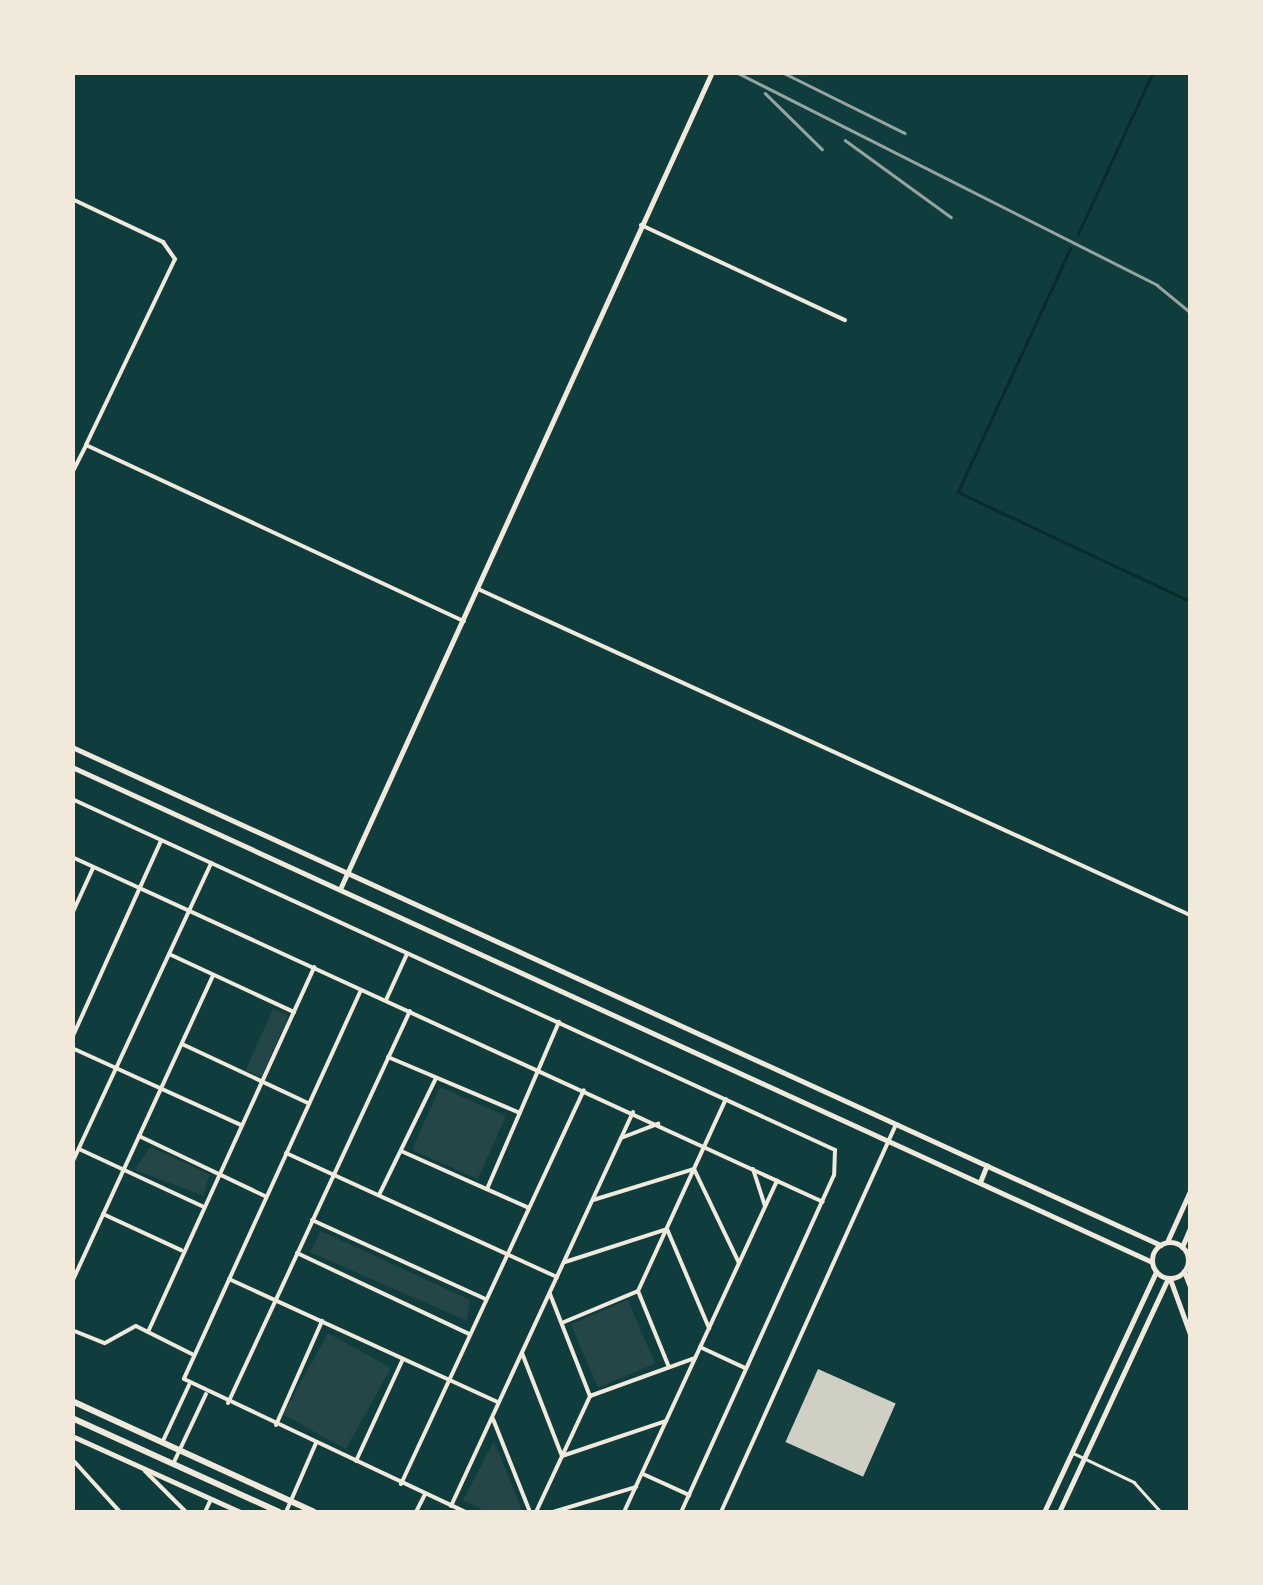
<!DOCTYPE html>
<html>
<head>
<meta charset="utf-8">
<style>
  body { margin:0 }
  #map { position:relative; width:1263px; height:1585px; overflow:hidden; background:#0f3d3e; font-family:"Varela Round",sans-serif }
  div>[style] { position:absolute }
  .green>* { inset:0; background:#244646; transform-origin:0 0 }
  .stream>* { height:2.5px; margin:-1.25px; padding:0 1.25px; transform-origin:1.25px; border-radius:1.25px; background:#0a2a2b }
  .building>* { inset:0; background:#cfcfc3; transform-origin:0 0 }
  .service>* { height:2.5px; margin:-1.25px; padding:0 1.25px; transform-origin:1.25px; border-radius:1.25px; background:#f1e9da }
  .minor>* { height:4px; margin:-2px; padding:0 2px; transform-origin:2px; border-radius:2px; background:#f1e9da }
  .tertiary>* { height:5px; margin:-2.5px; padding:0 2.5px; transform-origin:2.5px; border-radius:2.5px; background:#f1e9da }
  .tertiary>.ring { margin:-2.5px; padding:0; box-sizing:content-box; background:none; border:5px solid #f1e9da; border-radius:50% }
  .secondary>* { height:6px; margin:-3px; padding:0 3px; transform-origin:3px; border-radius:3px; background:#f1e9da }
  .rail>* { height:2.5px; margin:-1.25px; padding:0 1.25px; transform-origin:1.25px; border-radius:1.25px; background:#97a49c }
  span { translate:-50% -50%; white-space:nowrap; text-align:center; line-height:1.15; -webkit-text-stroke:10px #f1e9da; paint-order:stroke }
  .frame { position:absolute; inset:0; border:75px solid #f1e9da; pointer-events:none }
</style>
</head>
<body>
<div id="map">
  <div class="green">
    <div style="left:273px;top:1009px;width:17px;height:67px;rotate:24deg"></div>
    <div style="left:440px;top:1087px;width:72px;height:69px;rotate:24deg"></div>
    <div style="clip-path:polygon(150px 1147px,209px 1174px,204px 1196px,135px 1170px)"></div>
    <div style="clip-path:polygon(321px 1231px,470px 1300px,467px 1321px,310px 1252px)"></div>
    <div style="left:628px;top:1300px;width:69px;height:62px;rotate:67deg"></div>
    <div style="left:328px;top:1333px;width:72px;height:93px;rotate:29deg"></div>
    <div style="clip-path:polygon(494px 1441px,523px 1512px,487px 1512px,463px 1500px)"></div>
  </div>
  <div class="stream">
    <div style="left:1078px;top:234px;width:179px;rotate:-65.2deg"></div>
    <div style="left:1071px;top:248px;width:269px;rotate:114.8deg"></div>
    <div style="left:958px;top:492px;width:256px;rotate:25.2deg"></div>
  </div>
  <div class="building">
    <div style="left:818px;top:1369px;width:85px;height:80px;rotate:24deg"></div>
  </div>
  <div class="service">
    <div style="left:1187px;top:1255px;width:3px"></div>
    <div style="left:1073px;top:1453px;width:68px;rotate:25.4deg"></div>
    <div style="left:1134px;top:1482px;width:40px;rotate:48deg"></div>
  </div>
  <div class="minor">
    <div style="left:72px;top:199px;width:101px;rotate:25.3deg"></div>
    <div style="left:163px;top:242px;width:21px;rotate:55deg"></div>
    <div style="left:175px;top:259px;width:206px;rotate:115.6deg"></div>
    <div style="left:641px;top:225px;width:225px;rotate:25deg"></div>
    <div style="left:72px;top:473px;width:31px;rotate:-63deg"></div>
    <div style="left:86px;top:445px;width:417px;rotate:25deg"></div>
    <div style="left:478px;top:589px;width:783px;rotate:24.6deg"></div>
    <div style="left:72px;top:799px;width:840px;rotate:24.7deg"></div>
    <div style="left:835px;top:1150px;width:25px;rotate:92deg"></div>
    <div style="left:834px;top:1175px;width:370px;rotate:114.4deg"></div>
    <div style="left:72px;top:857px;width:826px;rotate:24.67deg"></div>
    <div style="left:72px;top:914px;width:51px;rotate:-65.5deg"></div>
    <div style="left:169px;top:954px;width:138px;rotate:24.9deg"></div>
    <div style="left:361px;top:990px;width:427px;rotate:114.5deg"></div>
    <div style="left:184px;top:1379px;width:311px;rotate:25.3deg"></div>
    <div style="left:386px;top:1000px;width:51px;rotate:-65.5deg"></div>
    <div style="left:72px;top:1038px;width:216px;rotate:-65.7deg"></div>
    <div style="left:182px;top:1044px;width:139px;rotate:25.1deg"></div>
    <div style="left:72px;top:1048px;width:186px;rotate:24.5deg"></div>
    <div style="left:388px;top:1057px;width:143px;rotate:23deg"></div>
    <div style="left:139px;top:1136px;width:140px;rotate:25.5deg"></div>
    <div style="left:621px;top:1138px;width:40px;rotate:-21deg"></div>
    <div style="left:79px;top:1149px;width:136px;rotate:24.9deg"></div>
    <div style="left:401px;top:1151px;width:140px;rotate:24deg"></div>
    <div style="left:286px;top:1153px;width:298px;rotate:24.6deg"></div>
    <div style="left:72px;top:1163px;width:331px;rotate:-65.1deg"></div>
    <div style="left:753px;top:1169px;width:39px;rotate:72deg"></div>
    <div style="left:487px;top:1189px;width:182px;rotate:-66.7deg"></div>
    <div style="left:379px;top:1195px;width:130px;rotate:-64deg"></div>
    <div style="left:593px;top:1200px;width:106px;rotate:-17.1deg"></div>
    <div style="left:694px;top:1169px;width:104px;rotate:64.4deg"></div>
    <div style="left:103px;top:1214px;width:86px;rotate:24.8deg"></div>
    <div style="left:312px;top:1220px;width:190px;rotate:24.5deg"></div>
    <div style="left:297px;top:1253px;width:190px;rotate:25.2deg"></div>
    <div style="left:565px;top:1262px;width:107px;rotate:-17.9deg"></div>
    <div style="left:667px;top:1229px;width:108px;rotate:67deg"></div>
    <div style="left:229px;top:1279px;width:296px;rotate:24.6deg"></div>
    <div style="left:72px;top:1282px;width:337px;rotate:-65.3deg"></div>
    <div style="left:638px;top:1291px;width:80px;rotate:67.9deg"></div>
    <div style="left:550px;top:1294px;width:110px;rotate:68.6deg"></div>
    <div style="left:564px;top:1322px;width:80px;rotate:-22.7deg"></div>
    <div style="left:638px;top:1291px;width:211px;rotate:-65.4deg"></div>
    <div style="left:72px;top:1330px;width:35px;rotate:22deg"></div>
    <div style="left:105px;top:1343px;width:35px;rotate:-29deg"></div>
    <div style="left:136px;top:1326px;width:63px;rotate:26.6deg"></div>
    <div style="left:148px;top:1332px;width:401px;rotate:-65.5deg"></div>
    <div style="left:700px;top:1347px;width:50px;rotate:25deg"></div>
    <div style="left:522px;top:1353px;width:110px;rotate:68.8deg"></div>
    <div style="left:562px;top:1456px;width:110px;rotate:-18.6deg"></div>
    <div style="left:228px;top:1403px;width:432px;rotate:-65.1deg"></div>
    <div style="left:493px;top:1419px;width:100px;rotate:68.3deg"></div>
    <div style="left:276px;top:1425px;width:114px;rotate:-66.1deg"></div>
    <div style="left:162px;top:1443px;width:64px;rotate:-65deg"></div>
    <div style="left:72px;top:1459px;width:72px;rotate:47.8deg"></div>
    <div style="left:356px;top:1461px;width:112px;rotate:-65.3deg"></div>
    <div style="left:174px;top:1462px;width:75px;rotate:-64.8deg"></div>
    <div style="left:145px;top:1471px;width:58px;rotate:45deg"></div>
    <div style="left:643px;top:1474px;width:51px;rotate:24.5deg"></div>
    <div style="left:401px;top:1484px;width:434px;rotate:-65.1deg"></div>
    <div style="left:451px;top:1506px;width:434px;rotate:-65.2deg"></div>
    <div style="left:205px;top:1512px;width:14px;rotate:-65deg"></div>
    <div style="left:286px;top:1512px;width:75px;rotate:-66.5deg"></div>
    <div style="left:416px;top:1512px;width:20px;rotate:-63deg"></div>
    <div style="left:536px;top:1512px;width:128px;rotate:-65deg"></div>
    <div style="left:590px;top:1396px;width:112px;rotate:-19.9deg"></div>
    <div style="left:553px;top:1512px;width:87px;rotate:-16.8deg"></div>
    <div style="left:624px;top:1512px;width:365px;rotate:-65.2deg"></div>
    <div style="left:721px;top:1512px;width:425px;rotate:-65.7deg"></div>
  </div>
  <div class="tertiary">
    <div style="left:72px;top:747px;width:1197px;rotate:24.59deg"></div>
    <div style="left:72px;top:767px;width:1188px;rotate:24.62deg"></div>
    <div style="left:340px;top:889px;width:898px;rotate:-65.52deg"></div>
    <div style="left:980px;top:1182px;width:18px;rotate:-68deg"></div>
    <div class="ring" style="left:1152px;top:1242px;width:31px;height:31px"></div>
    <div style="left:1167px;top:1242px;width:56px;rotate:-65.7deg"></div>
    <div style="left:1182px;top:1247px;width:21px;rotate:-67deg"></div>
    <div style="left:1184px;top:1271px;width:17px;rotate:69deg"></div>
    <div style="left:1170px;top:1279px;width:59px;rotate:70deg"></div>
    <div style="left:72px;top:1436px;width:184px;rotate:24.3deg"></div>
    <div style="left:1044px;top:1512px;width:265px;rotate:-65deg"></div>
    <div style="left:1059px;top:1512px;width:258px;rotate:-65deg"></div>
  </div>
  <div class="secondary">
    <div style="left:72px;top:1401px;width:266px;rotate:24.6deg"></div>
    <div style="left:72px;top:1418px;width:227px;rotate:24.4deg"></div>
  </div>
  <div class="rail">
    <div style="left:736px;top:72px;width:472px;rotate:26.8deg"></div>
    <div style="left:1157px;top:285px;width:43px;rotate:39.3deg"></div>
    <div style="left:782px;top:72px;width:137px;rotate:26.4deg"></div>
    <div style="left:765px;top:93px;width:80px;rotate:44.5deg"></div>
    <div style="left:845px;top:140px;width:131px;rotate:36deg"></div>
  </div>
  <div class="frame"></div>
</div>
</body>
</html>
